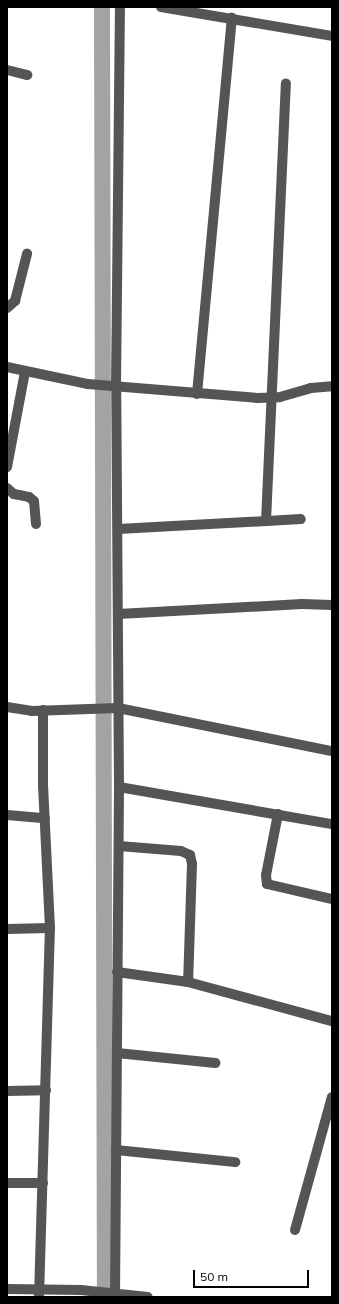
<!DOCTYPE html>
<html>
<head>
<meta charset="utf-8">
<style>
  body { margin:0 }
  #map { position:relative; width:339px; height:1304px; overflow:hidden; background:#fff; font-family:Mulish,sans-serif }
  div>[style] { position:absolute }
  .canal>* { height:16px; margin:-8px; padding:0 8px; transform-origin:8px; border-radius:8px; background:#a3a3a3 }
  .minor>* { height:10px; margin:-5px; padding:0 5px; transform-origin:5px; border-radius:5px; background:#555 }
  span { translate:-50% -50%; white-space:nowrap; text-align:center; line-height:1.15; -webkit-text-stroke:3.5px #fff; paint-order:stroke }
  .frame { position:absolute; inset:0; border:8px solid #000; pointer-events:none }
  .scale { position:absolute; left:193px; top:1270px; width:116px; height:18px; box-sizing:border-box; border:2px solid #000; border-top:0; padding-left:5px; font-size:12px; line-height:14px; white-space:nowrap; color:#000; -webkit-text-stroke:3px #fff; paint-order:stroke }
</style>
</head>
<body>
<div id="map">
  <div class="canal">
    <div style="left:102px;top:7px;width:1290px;rotate:89.87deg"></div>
  </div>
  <div class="minor">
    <div style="left:161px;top:7px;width:173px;rotate:9.6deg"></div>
    <div style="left:7px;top:70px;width:21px;rotate:14deg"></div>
    <div style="left:7px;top:308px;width:11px;rotate:-41deg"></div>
    <div style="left:15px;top:301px;width:49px;rotate:-75.7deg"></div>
    <div style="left:7px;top:367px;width:83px;rotate:11.9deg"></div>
    <div style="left:88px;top:384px;width:170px;rotate:4.7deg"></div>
    <div style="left:257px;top:398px;width:23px;rotate:-2deg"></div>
    <div style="left:280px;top:397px;width:32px;rotate:-16deg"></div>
    <div style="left:311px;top:388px;width:21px;rotate:-5deg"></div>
    <div style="left:197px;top:394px;width:378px;rotate:-84.7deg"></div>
    <div style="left:7px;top:467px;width:97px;rotate:-79.3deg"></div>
    <div style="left:7px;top:488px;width:9px;rotate:41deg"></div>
    <div style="left:14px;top:494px;width:15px;rotate:11deg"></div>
    <div style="left:29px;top:497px;width:6px;rotate:39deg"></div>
    <div style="left:34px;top:501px;width:23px;rotate:85deg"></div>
    <div style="left:266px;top:521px;width:438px;rotate:-87.4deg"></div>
    <div style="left:118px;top:529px;width:183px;rotate:-3.1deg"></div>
    <div style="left:118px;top:614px;width:184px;rotate:-3.1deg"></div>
    <div style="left:302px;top:604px;width:30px;rotate:2deg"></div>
    <div style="left:7px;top:707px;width:25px;rotate:9deg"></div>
    <div style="left:32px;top:711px;width:86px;rotate:-2deg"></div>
    <div style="left:118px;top:708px;width:218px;rotate:11.4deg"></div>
    <div style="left:119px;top:787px;width:216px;rotate:9.9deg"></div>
    <div style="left:278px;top:814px;width:62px;rotate:101.1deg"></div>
    <div style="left:266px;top:875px;width:9px;rotate:84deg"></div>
    <div style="left:267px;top:884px;width:67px;rotate:13deg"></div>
    <div style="left:7px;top:815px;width:38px;rotate:5deg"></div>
    <div style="left:119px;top:846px;width:62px;rotate:4.6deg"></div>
    <div style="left:181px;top:851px;width:10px;rotate:24deg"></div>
    <div style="left:190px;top:855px;width:9px;rotate:77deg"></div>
    <div style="left:192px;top:864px;width:118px;rotate:91.9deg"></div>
    <div style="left:7px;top:929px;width:43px;rotate:-1.3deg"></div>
    <div style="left:117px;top:972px;width:72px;rotate:8deg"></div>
    <div style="left:188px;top:982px;width:149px;rotate:15.2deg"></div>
    <div style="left:117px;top:1053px;width:99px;rotate:5.8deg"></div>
    <div style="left:7px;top:1091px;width:39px;rotate:-1deg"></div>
    <div style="left:116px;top:1150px;width:120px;rotate:5.8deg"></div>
    <div style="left:7px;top:1183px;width:36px"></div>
    <div style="left:295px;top:1230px;width:138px;rotate:-74.5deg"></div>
    <div style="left:7px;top:1289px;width:74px;rotate:0.8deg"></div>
    <div style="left:81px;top:1290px;width:67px;rotate:6deg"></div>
    <div style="left:39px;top:1297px;width:369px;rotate:-88.3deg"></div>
    <div style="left:50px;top:928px;width:141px;rotate:-92.8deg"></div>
    <div style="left:43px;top:787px;width:77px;rotate:-90deg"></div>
    <div style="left:115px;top:1297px;width:510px;rotate:-89.55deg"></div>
    <div style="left:119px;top:787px;width:401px;rotate:-90.4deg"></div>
    <div style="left:116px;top:386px;width:379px;rotate:-89.4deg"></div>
  </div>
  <div class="frame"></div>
  <div class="scale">50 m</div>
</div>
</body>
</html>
